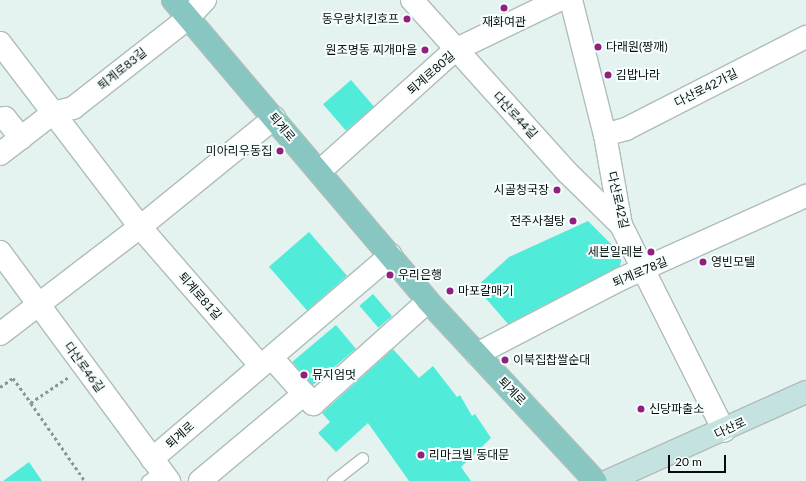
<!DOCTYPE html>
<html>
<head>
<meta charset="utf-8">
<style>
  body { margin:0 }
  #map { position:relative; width:806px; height:481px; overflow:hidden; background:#e5f3f0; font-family:Lato,"Noto Sans KR",sans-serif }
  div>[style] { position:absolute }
  .building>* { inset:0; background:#51ebda; transform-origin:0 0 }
  .path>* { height:2.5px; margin-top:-1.25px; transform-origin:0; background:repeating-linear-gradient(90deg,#8b9693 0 3px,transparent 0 6px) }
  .roads { filter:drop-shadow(1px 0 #afbdba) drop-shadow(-1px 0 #afbdba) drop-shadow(0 1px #afbdba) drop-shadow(0 -1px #afbdba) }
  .lane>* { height:11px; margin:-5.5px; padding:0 5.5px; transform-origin:5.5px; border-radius:5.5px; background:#fff }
  .street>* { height:22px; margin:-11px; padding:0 11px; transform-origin:11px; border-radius:11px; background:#fff }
  .secondary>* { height:22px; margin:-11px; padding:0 11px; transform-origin:11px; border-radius:11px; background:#c4e3e0 }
  .primary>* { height:22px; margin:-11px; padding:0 11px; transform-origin:11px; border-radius:11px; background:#88c7c1 }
  .dots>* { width:11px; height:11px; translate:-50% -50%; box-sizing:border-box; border:2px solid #f6fefd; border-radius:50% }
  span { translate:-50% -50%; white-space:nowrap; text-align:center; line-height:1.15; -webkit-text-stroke:4px #f6fefd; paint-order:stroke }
  .poi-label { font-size:12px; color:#080d0c }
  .right { translate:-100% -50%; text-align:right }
  .left { translate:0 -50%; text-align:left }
  .street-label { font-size:12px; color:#080d0c }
  .scale { position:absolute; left:668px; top:455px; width:58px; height:18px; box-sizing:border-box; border:2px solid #080d0c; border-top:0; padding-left:5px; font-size:12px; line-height:14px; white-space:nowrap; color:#080d0c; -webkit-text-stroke:3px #f6fefd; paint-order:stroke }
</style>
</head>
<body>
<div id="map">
  <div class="building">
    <div style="left:351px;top:80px;width:35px;height:37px;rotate:49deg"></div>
    <div style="clip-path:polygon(588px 221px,622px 255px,620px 266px,508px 324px,476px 287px,509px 257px)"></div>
    <div style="left:309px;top:232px;width:58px;height:53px;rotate:49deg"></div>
    <div style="left:373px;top:294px;width:29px;height:18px;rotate:49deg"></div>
    <div style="left:336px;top:325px;width:31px;height:57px;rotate:50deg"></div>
    <div style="clip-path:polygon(393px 349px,419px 378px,433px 366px,457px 397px,460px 395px,472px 416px,475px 414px,491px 438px,461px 467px,471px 481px,409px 481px,368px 423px,336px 452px,318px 433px,330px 422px,322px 413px)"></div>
    <div style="clip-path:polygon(29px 462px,42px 481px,3px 481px)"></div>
  </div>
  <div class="path">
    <div style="left:68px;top:378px;width:45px;rotate:146deg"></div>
    <div style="left:31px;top:403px;width:95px;rotate:55.3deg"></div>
    <div style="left:0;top:387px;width:16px;rotate:-35deg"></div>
    <div style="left:13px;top:378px;width:31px;rotate:54deg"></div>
  </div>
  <div class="roads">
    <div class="lane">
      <div style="left:147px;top:481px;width:17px;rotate:-36deg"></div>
      <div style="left:333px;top:481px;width:37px;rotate:-38deg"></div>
    </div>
    <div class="street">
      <div style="left:412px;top:0;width:233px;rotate:48deg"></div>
      <div style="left:568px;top:173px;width:74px;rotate:44.5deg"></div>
      <div style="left:571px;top:0;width:139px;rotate:75.9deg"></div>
      <div style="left:605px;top:135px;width:91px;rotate:79.9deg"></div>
      <div style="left:621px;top:225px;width:230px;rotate:63.4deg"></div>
      <div style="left:0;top:43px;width:231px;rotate:52.7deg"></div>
      <div style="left:140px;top:227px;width:183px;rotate:49deg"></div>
      <div style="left:0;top:119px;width:5px;rotate:-11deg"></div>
      <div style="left:5px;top:118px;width:26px;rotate:51deg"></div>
      <div style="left:605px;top:135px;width:22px;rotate:-16deg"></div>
      <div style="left:626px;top:129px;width:202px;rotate:-27.1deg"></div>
      <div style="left:0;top:154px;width:67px;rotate:-37.7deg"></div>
      <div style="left:53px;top:113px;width:21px;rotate:-14deg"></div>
      <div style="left:73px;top:108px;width:146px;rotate:-38deg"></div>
      <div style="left:188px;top:18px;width:25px;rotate:-47deg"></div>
      <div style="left:320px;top:171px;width:181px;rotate:-41.9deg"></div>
      <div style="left:455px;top:50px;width:115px;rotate:-25.7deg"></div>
      <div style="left:0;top:252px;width:285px;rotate:53.6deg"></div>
      <div style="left:0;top:334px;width:176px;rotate:-37.4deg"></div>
      <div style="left:140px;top:227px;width:173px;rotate:-39.1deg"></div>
      <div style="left:477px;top:354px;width:162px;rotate:-27.5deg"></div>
      <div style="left:621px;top:279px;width:203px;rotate:-24.2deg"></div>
      <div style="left:272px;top:358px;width:62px;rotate:48.3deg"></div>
      <div style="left:313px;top:404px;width:154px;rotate:-41.8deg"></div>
      <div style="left:152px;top:459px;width:314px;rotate:-40.5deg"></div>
      <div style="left:200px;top:481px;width:136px;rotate:-39.9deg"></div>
    </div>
    <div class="secondary">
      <div style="left:608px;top:481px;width:217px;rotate:-24.2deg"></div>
    </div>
    <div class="primary">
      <div style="left:173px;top:0;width:394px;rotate:49.7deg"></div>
      <div style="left:428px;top:301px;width:246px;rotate:47.1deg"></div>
    </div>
  </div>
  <div class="dots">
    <div style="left:504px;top:8px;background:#901f80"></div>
    <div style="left:407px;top:19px;background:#901f80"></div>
    <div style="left:598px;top:47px;background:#901f80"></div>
    <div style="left:425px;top:50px;background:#901f80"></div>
    <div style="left:608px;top:75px;background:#901f80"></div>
    <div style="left:280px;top:151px;background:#901f80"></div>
    <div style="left:557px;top:190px;background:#901f80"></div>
    <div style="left:573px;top:221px;background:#901f80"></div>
    <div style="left:651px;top:252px;background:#901f80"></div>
    <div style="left:703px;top:262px;background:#901f80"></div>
    <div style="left:390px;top:275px;background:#901f80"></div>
    <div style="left:450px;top:291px;background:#901f80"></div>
    <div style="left:505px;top:360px;background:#901f80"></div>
    <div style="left:304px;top:375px;background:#901f80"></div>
    <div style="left:641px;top:409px;background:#901f80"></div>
    <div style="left:421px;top:455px;background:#901f80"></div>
  </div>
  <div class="poi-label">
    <span class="right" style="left:399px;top:19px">동우랑치킨호프</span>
    <span style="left:504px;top:22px">재화여관</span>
    <span class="left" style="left:606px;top:47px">다래원(짱깨)</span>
    <span class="right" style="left:417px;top:50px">원조명동 찌개마을</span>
    <span class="left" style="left:616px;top:75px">김밥나라</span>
    <span class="right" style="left:272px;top:151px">미아리우동집</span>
    <span class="right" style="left:549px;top:190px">시골청국장</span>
    <span class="right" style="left:565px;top:221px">전주사철탕</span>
    <span class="right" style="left:643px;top:252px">세븐일레븐</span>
    <span class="left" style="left:711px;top:262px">영빈모텔</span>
    <span class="left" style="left:398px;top:275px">우리은행</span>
    <span class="left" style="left:458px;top:291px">마포갈매기</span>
    <span class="left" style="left:513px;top:360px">이북집찹쌀순대</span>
    <span class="left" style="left:312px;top:375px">뮤지엄멋</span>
    <span class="left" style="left:649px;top:409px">신당파출소</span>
    <span class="left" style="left:429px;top:455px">리마크빌 동대문</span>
  </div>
  <div class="street-label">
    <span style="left:122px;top:69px;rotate:-39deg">퇴계로83길</span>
    <span style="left:431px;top:73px;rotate:-41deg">퇴계로80길</span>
    <span style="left:706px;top:88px;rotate:-27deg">다산로42가길</span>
    <span style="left:515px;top:115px;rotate:47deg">다산로44길</span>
    <span style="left:282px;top:127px;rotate:50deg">퇴계로</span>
    <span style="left:618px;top:200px;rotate:77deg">다산로42길</span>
    <span style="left:640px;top:272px;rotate:-23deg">퇴계로78길</span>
    <span style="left:200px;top:296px;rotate:49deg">퇴계로81길</span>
    <span style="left:84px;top:367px;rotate:54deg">다산로46길</span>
    <span style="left:512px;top:391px;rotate:46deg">퇴계로</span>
    <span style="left:730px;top:428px;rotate:-25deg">다산로</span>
    <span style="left:180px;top:435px;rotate:-41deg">퇴계로</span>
  </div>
  <div class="scale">20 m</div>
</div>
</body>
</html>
